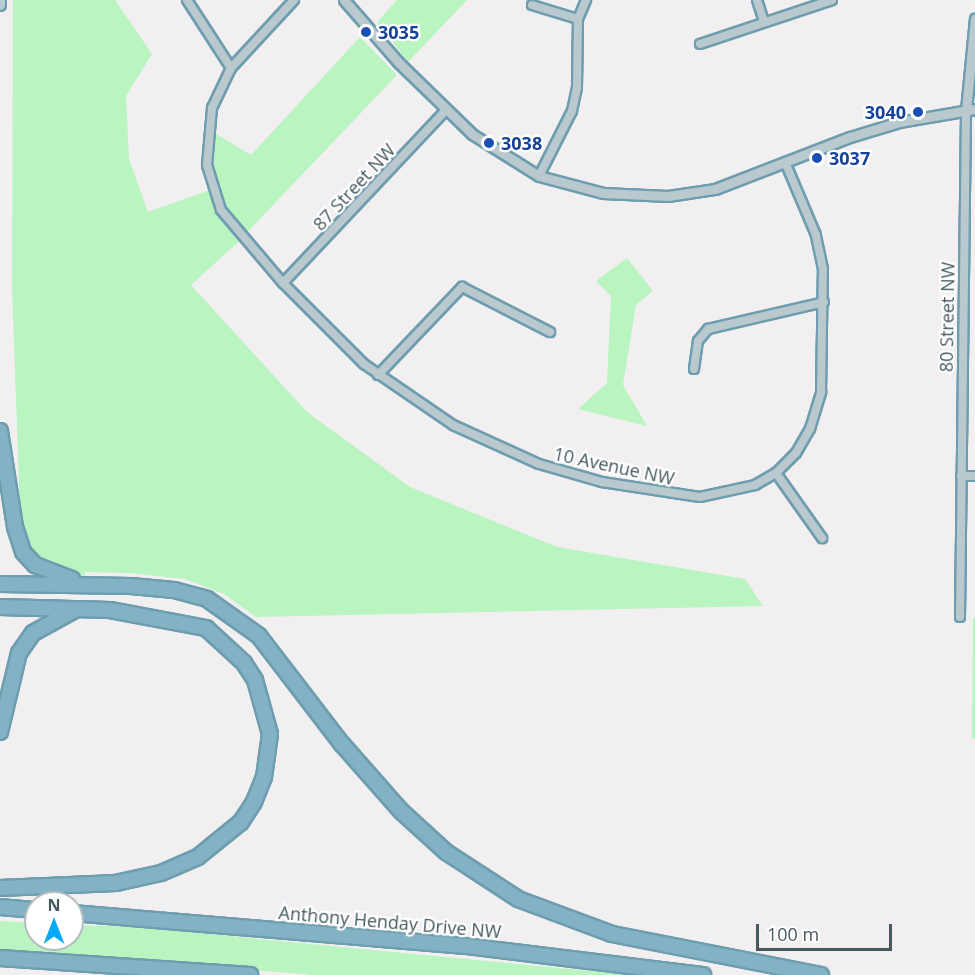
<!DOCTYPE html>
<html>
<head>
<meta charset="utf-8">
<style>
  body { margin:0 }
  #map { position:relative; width:975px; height:975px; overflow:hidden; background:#f2eff0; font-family:"Open Sans",sans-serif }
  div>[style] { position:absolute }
  .green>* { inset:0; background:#b9f4c1 }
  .roads { filter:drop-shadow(2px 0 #6d9daf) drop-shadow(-2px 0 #6d9daf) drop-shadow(0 2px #6d9daf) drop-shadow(0 -2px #6d9daf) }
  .minor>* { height:8px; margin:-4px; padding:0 4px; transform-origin:4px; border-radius:4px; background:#b9c9ce }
  .tertiary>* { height:9px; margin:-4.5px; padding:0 4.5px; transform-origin:4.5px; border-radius:4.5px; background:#b9c9ce }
  .secondary>* { height:10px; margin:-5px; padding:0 5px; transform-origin:5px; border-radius:5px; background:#b9ccd3 }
  .motorway>* { height:14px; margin:-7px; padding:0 7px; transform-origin:7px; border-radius:7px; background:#82b2c3 }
  .dots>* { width:16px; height:16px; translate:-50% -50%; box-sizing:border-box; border:3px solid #fff; border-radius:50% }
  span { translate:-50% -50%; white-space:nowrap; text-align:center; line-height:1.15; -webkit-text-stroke:4.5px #fff; paint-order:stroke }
  .transit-label { font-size:18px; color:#164399; font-weight:700 }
  .left { translate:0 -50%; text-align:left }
  .right { translate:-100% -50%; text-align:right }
  .street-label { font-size:18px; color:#45595f }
  .north { position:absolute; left:24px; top:891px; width:60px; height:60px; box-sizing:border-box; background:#fff; border:2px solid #b5bdbf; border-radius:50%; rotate:0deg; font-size:16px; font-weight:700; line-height:24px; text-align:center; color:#45595f }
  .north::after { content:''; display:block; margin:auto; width:21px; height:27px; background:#05a9f6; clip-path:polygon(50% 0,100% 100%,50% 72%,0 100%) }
  .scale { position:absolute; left:756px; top:924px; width:136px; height:27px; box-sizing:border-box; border:3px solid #45595f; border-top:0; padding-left:8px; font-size:18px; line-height:21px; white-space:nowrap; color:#45595f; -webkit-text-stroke:4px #fff; paint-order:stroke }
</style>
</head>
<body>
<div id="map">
  <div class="green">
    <div style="clip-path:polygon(13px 0,115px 0,152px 54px,126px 96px,129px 159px,148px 212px,221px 186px,214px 172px,213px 132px,251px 155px,360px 37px,397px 75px,235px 245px,191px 285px,307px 412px,410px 487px,557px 547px,745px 579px,763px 606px,256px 617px,224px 594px,185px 579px,129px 573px,85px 572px,85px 576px,67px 574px,41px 561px,27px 542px,20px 512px,12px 288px)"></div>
    <div style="clip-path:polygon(397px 0,467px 0,408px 62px,377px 22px)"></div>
    <div style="clip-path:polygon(627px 258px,653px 291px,636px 305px,623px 385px,647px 426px,578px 409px,607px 383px,611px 296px,596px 281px)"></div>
    <div style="clip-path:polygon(973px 618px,975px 618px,975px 739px,972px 738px)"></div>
    <div style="clip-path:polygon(0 921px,36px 923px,36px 939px,72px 939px,72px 925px,137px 927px,630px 975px,315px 975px,0 950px)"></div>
  </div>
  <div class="roads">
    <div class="minor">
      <div style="left:187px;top:0;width:81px;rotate:57.1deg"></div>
      <div style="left:294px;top:0;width:93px;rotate:132.8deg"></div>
      <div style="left:231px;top:68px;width:44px;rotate:115.4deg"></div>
      <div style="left:212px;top:108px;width:57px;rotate:95deg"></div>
      <div style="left:207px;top:165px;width:47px;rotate:72.7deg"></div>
      <div style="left:221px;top:210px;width:96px;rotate:49.7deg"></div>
      <div style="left:283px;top:283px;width:115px;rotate:45deg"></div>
      <div style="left:364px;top:364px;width:108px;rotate:34.4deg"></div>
      <div style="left:453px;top:425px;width:94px;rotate:24.4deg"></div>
      <div style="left:539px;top:464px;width:66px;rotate:15.9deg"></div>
      <div style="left:602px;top:482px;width:99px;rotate:8.7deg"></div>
      <div style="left:700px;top:497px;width:56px;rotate:-12.3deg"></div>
      <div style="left:755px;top:485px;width:24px;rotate:-30deg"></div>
      <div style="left:776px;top:473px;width:28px;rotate:-45deg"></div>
      <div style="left:796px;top:453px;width:28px;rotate:-60deg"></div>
      <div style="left:810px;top:429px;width:39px;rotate:-73deg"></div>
      <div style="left:821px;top:392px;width:123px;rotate:-89.1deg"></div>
      <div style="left:823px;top:269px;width:35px;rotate:-102deg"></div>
      <div style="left:816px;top:235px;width:79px;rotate:-113deg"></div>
      <div style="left:757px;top:0;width:23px;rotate:72deg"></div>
      <div style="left:532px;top:5px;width:48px;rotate:16.9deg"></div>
      <div style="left:700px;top:44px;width:139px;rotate:-18.4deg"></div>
      <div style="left:539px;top:176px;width:73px;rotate:-63.1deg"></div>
      <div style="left:572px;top:111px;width:24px;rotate:-78deg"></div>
      <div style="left:577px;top:88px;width:69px;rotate:-89.2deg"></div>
      <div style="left:578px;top:19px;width:21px;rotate:-67deg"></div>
      <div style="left:283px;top:283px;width:236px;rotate:-46.7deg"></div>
      <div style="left:694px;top:369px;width:28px;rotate:-82deg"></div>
      <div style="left:698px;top:341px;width:16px;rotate:-50deg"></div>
      <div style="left:708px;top:329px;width:119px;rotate:-13.1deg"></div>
      <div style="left:378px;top:375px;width:122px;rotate:-46.3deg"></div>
      <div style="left:462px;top:287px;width:99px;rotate:27.1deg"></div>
      <div style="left:776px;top:473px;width:80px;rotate:54.7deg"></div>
      <div style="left:961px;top:476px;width:14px"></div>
      <div style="left:960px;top:617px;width:507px;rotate:-89.32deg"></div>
    </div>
    <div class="tertiary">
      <div style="left:344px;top:0;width:82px;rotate:48.9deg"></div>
      <div style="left:398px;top:62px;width:103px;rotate:44.2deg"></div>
      <div style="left:472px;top:134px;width:79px;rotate:32.1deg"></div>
      <div style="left:539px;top:176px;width:66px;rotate:14.9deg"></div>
      <div style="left:603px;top:193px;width:65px;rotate:2.6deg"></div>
      <div style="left:668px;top:196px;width:48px;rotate:-8.5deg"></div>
      <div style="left:715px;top:189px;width:145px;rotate:-21.1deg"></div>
      <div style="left:850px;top:137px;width:51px;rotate:-17deg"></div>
      <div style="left:899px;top:122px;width:77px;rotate:-9.7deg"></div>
      <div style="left:966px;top:110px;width:92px;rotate:-84.4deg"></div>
    </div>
    <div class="secondary">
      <div style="left:0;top:5px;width:5px;rotate:-90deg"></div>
    </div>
    <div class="motorway">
      <div style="left:0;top:431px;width:97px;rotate:81.1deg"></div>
      <div style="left:15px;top:527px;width:26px;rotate:72deg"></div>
      <div style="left:23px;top:552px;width:18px;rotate:47deg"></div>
      <div style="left:35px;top:565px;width:40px;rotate:21deg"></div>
      <div style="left:0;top:584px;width:131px;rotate:0.9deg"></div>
      <div style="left:131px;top:586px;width:43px;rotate:5.3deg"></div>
      <div style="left:174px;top:590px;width:34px;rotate:15deg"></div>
      <div style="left:207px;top:599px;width:64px;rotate:35.4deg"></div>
      <div style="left:259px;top:636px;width:136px;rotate:52.5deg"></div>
      <div style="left:342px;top:744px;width:89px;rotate:48.6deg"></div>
      <div style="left:401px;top:811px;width:61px;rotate:42.3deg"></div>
      <div style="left:446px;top:852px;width:86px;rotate:33.1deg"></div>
      <div style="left:518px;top:899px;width:100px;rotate:20.4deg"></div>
      <div style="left:612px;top:934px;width:213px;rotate:11.1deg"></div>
      <div style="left:0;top:607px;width:110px;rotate:1.6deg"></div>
      <div style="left:110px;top:610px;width:98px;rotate:10.6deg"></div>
      <div style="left:206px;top:628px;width:52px;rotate:42.6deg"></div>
      <div style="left:244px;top:663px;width:20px;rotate:57deg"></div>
      <div style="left:255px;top:680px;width:56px;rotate:74.5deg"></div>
      <div style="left:270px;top:734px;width:43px;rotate:97.9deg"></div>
      <div style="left:264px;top:777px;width:27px;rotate:112deg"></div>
      <div style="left:254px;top:802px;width:24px;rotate:123deg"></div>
      <div style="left:241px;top:822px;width:55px;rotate:140.9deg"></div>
      <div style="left:198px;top:857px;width:40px;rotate:156.6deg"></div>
      <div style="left:161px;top:873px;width:46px;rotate:167.5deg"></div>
      <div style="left:116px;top:883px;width:116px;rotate:177.5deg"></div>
      <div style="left:0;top:732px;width:81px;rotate:-76.5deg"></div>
      <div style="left:19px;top:653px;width:24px;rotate:-55deg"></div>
      <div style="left:33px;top:633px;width:48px;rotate:-28.7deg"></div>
      <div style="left:0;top:907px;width:36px;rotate:5deg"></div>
      <div style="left:72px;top:913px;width:395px;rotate:4.8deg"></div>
      <div style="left:466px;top:946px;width:239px;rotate:7deg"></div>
      <div style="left:0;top:958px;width:251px;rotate:3.9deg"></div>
    </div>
  </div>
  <div class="dots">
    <div style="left:366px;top:32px;background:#1a4fb4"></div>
    <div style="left:918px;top:112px;background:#1a4fb4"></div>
    <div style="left:489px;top:143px;background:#1a4fb4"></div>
    <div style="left:817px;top:158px;background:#1a4fb4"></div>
  </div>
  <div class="transit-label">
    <span class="left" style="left:378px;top:32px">3035</span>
    <span class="right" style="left:906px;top:112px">3040</span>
    <span class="left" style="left:501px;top:143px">3038</span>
    <span class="left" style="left:829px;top:158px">3037</span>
  </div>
  <div class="street-label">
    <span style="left:354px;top:187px;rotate:-47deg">87 Street NW</span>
    <span style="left:947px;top:317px;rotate:-89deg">80 Street NW</span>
    <span style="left:614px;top:466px;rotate:12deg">10 Avenue NW</span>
    <span style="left:390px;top:922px;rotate:5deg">Anthony Henday Drive NW</span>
  </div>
  <div class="north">N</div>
  <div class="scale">100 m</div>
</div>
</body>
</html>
